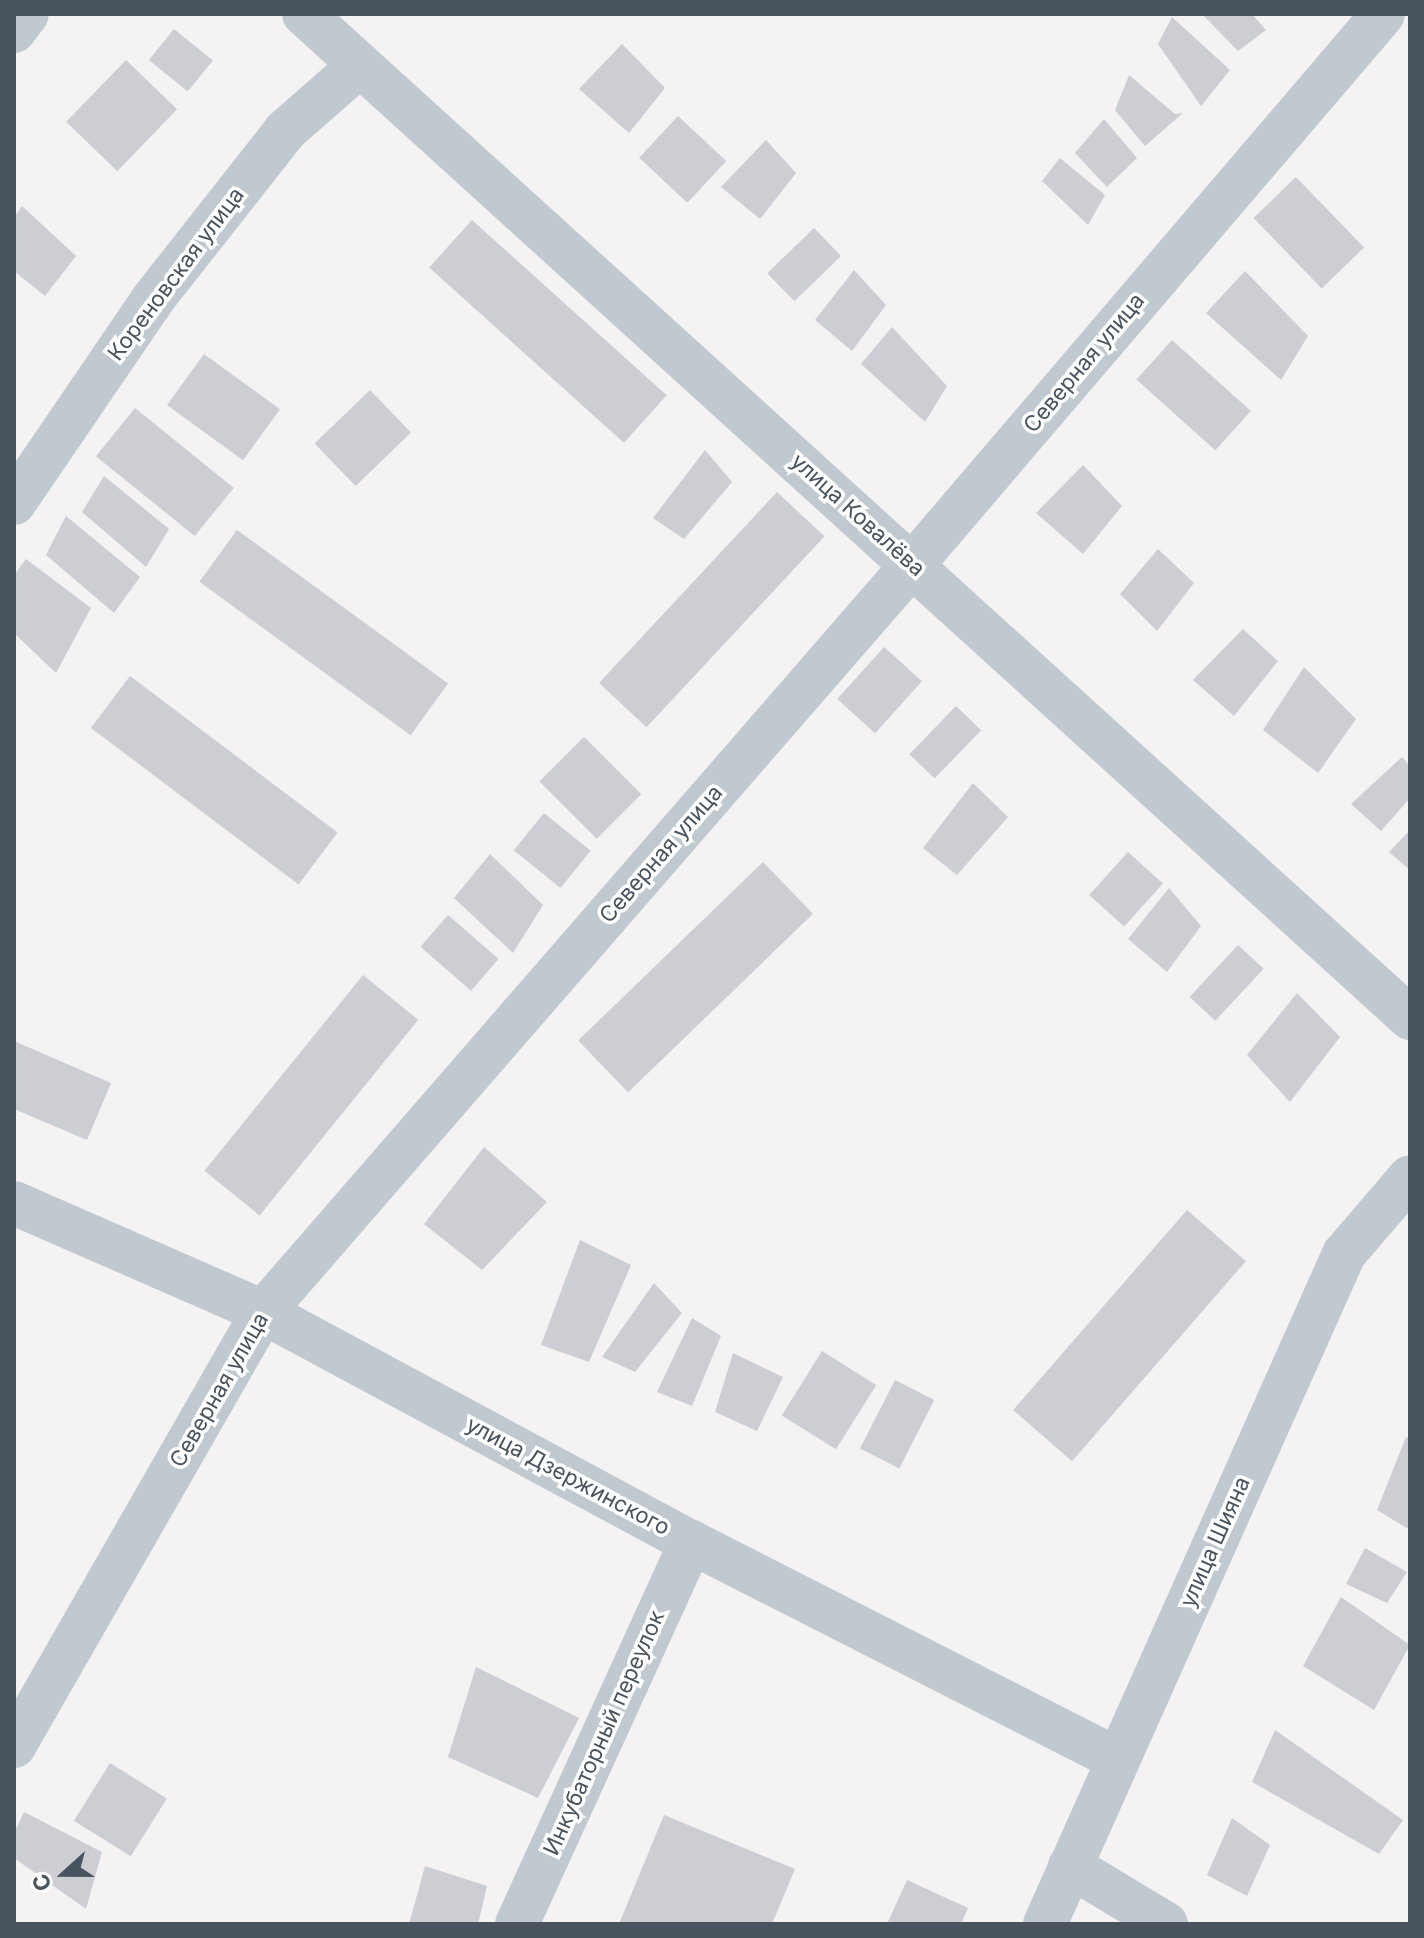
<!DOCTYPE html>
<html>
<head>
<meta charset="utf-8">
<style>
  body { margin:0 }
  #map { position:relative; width:1424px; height:1938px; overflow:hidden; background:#f4f2f2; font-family:Inter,sans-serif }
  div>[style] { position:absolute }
  .building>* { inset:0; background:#ccced4; transform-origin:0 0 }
  .minor>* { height:44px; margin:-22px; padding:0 22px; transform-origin:22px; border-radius:22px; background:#c0c9d0 }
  span { translate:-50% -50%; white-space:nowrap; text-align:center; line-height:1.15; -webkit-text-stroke:7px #fff; paint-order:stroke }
  .street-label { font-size:22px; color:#49545f }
  .frame { position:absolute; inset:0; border:16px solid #49545f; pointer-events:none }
  .north { position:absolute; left:24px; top:1834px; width:80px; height:80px; -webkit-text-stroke:6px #fff; paint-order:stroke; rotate:249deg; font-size:22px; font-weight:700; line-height:32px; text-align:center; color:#49545f }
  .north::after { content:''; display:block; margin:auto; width:28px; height:36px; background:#49545f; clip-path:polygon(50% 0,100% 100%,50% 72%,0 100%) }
</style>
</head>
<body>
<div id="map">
  <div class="building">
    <div style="clip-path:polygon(1202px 14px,1252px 14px,1266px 30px,1238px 51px)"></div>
    <div style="clip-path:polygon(1172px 17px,1230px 70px,1201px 106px,1158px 44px)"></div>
    <div style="left:174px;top:29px;width:50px;height:40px;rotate:39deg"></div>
    <div style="clip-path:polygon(622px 44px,665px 88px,629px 133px,579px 89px)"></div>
    <div style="left:126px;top:60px;width:71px;height:86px;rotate:44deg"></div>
    <div style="clip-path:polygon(1129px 75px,1175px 114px,1183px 113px,1145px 146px,1115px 110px)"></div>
    <div style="left:678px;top:116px;width:66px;height:57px;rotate:43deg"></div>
    <div style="clip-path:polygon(1104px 119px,1137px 158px,1107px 187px,1075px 153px)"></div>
    <div style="clip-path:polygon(766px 140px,796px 173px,760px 219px,721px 187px)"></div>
    <div style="clip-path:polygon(1060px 158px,1105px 195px,1088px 225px,1042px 181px)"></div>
    <div style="left:1296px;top:177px;width:98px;height:59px;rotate:46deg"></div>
    <div style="clip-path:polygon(22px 206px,76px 256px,45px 296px,14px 271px,14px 218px)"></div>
    <div style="left:472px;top:220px;width:262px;height:64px;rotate:42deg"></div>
    <div style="left:814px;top:228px;width:39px;height:65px;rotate:46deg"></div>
    <div style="clip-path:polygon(854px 270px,886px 305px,852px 351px,815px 320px)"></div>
    <div style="clip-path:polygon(1245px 271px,1308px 336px,1281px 380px,1206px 313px)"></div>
    <div style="clip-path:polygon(892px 327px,947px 386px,925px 422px,861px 364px)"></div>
    <div style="left:1172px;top:340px;width:106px;height:53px;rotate:42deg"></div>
    <div style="left:204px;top:354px;width:94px;height:63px;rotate:36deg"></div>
    <div style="left:370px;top:390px;width:59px;height:77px;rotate:46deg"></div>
    <div style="left:135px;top:408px;width:127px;height:62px;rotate:39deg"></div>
    <div style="clip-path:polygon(705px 450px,732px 482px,684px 539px,653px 518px)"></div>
    <div style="clip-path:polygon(1083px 465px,1122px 506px,1083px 554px,1036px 513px)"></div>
    <div style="clip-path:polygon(104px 476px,169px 529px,146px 567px,82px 512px)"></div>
    <div style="left:777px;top:492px;width:65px;height:261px;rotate:43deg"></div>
    <div style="clip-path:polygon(66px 516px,140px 577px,114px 613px,46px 555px)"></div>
    <div style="left:237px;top:530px;width:261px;height:64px;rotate:36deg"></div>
    <div style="clip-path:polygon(1158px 549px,1194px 583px,1157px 631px,1120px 594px)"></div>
    <div style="clip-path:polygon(26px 559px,91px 608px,56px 673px,14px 633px,14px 575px)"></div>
    <div style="clip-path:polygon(1243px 629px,1278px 661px,1234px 716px,1193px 680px)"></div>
    <div style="left:884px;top:647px;width:51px;height:70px;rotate:42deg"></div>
    <div style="clip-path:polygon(1304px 667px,1356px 719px,1318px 773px,1263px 730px)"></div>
    <div style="left:130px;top:676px;width:260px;height:65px;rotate:37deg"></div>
    <div style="left:956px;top:706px;width:35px;height:67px;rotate:44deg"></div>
    <div style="left:584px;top:737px;width:81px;height:63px;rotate:45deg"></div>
    <div style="clip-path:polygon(1402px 757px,1410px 766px,1410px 798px,1381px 831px,1351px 804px)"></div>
    <div style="clip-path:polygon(973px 783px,1008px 817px,957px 875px,923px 848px)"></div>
    <div style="left:544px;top:813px;width:60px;height:48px;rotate:39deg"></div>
    <div style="clip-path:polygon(1410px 830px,1410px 870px,1389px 852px)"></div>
    <div style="left:1128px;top:852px;width:47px;height:58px;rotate:42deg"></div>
    <div style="clip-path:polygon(490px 854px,543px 905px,513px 953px,454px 898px)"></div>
    <div style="left:763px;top:862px;width:72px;height:257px;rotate:46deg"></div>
    <div style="clip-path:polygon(1169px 888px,1201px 926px,1167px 972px,1128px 939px)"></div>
    <div style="left:448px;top:915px;width:67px;height:42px;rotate:41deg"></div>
    <div style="left:1238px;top:945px;width:35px;height:71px;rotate:43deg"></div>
    <div style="left:363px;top:975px;width:71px;height:252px;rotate:39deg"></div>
    <div style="clip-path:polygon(1297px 993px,1340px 1037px,1290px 1102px,1247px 1055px)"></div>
    <div style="clip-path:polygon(14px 1041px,111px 1083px,87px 1140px,14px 1109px)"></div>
    <div style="clip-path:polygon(484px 1147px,547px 1202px,482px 1270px,424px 1224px)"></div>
    <div style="left:1187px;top:1210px;width:78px;height:265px;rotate:41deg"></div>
    <div style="clip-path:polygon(580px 1240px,631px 1265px,589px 1362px,541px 1345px)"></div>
    <div style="clip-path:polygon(654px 1283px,682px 1313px,635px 1372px,602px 1357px)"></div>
    <div style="clip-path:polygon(692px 1318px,721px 1336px,692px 1406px,657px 1392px)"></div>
    <div style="left:822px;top:1351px;width:64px;height:76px;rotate:32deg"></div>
    <div style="clip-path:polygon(733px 1353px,783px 1377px,757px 1431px,715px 1412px)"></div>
    <div style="left:895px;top:1380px;width:44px;height:77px;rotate:27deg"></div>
    <div style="clip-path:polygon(1406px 1437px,1410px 1439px,1410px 1530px,1377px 1510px)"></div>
    <div style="clip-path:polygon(1365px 1548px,1407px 1572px,1387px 1603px,1346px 1584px)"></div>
    <div style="clip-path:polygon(1341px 1597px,1410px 1645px,1374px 1710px,1303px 1666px)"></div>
    <div style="clip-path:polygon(476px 1667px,579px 1718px,538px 1798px,448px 1757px)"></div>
    <div style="clip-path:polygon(1275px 1730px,1403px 1820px,1379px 1854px,1252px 1782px)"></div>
    <div style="left:110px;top:1763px;width:67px;height:68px;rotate:32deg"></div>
    <div style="clip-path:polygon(24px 1812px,102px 1852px,86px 1909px,14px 1858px,14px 1833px)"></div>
    <div style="clip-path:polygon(664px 1815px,795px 1869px,772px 1924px,619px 1924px)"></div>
    <div style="clip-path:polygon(1232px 1818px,1270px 1845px,1247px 1896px,1207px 1875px)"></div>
    <div style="clip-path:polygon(425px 1866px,487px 1886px,478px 1924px,409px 1924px)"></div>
    <div style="clip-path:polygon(907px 1880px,968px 1908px,961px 1924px,887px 1924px)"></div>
  </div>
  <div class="minor">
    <div style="left:304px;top:14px;width:1494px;rotate:42.23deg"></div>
    <div style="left:14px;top:31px;width:21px;rotate:-53deg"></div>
    <div style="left:14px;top:503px;width:247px;rotate:-55.7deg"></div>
    <div style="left:153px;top:299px;width:214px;rotate:-51.8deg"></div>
    <div style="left:285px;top:131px;width:100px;rotate:-41.3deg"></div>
    <div style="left:14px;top:1203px;width:272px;rotate:23.6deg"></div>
    <div style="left:263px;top:1312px;width:486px;rotate:28.3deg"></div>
    <div style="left:691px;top:1542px;width:478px;rotate:27deg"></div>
    <div style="left:14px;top:1746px;width:500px;rotate:-60.16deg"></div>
    <div style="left:263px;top:1312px;width:991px;rotate:-49.01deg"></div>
    <div style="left:913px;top:564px;width:723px;rotate:-49.48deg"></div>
    <div style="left:1070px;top:1866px;width:112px;rotate:31.1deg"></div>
    <div style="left:517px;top:1924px;width:420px;rotate:-65.5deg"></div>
    <div style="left:1045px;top:1924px;width:734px;rotate:-65.95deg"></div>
    <div style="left:1344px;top:1254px;width:101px;rotate:-49.4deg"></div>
  </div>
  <div class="street-label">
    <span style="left:176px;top:274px;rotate:-53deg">Кореновская улица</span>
    <span style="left:1084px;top:363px;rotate:-50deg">Северная улица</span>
    <span style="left:858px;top:515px;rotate:42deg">улица Ковалёва</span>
    <span style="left:661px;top:854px;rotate:-49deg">Северная улица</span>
    <span style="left:219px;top:1390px;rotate:-60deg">Северная улица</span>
    <span style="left:568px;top:1476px;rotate:28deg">улица Дзержинского</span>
    <span style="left:1215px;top:1542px;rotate:-66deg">улица Шияна</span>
    <span style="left:604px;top:1733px;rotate:-66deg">Инкубаторный переулок</span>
  </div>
  <div class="frame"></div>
  <div class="north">С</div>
</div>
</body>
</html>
